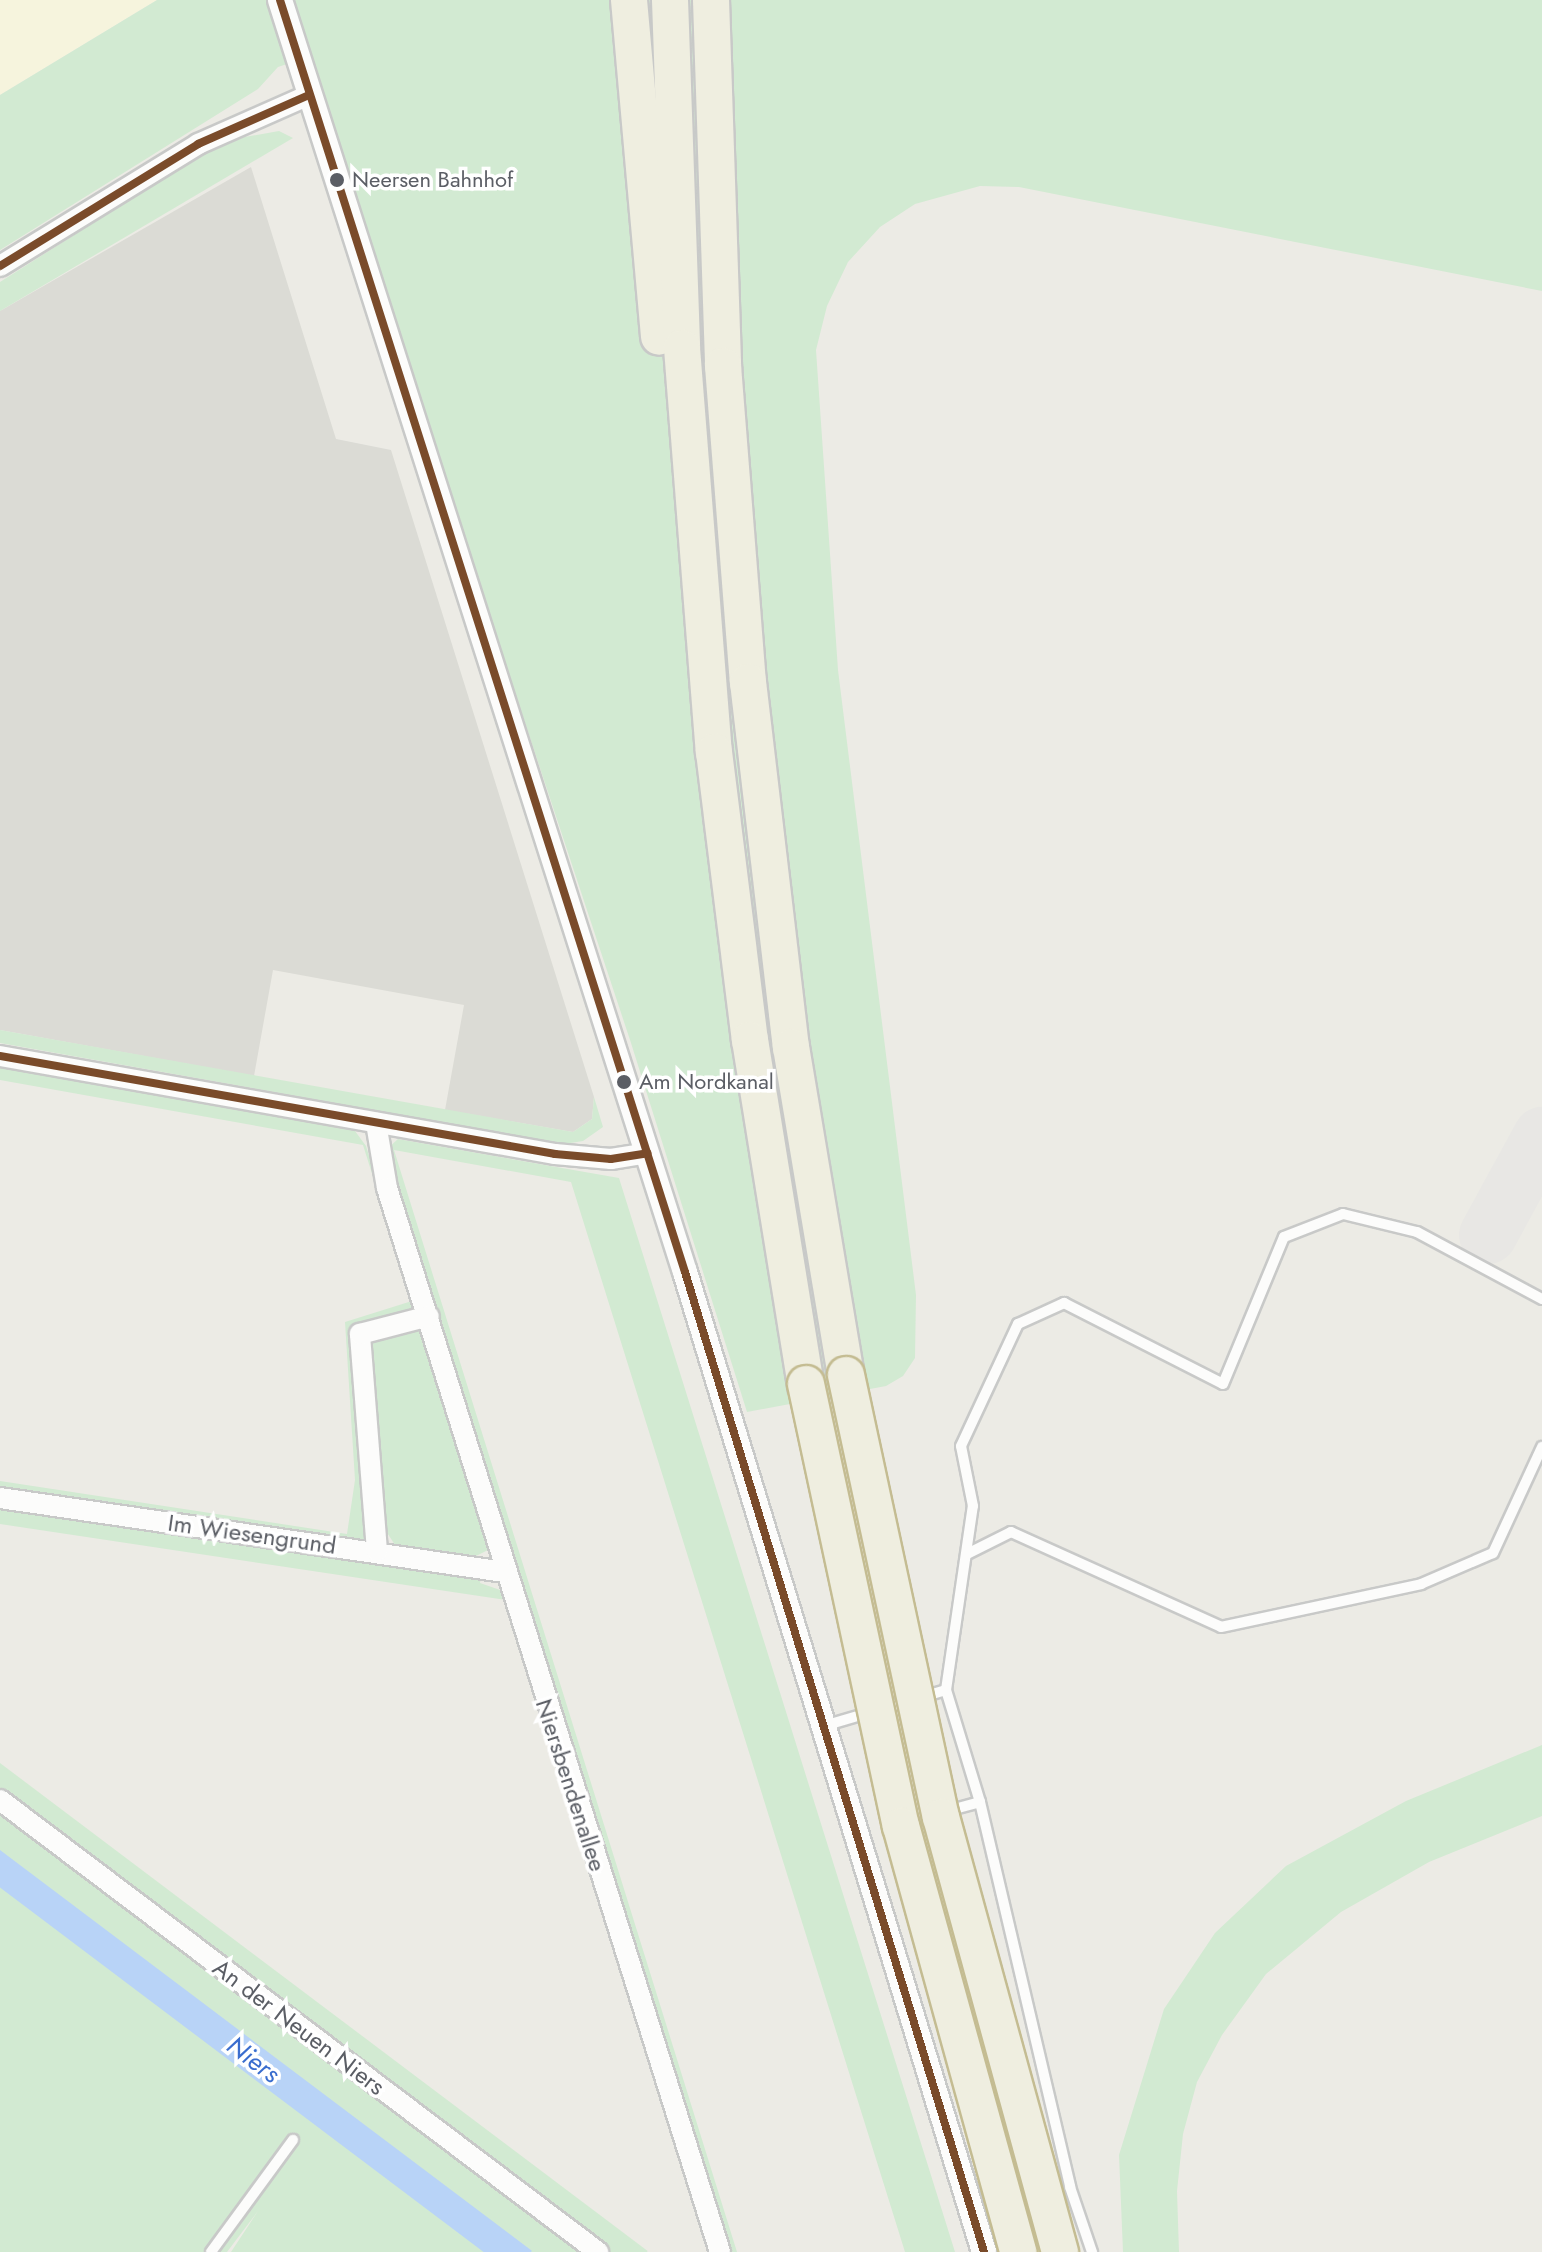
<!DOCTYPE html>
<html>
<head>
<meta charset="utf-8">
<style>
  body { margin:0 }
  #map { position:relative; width:1542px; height:2252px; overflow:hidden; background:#ecebe5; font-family:Jost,sans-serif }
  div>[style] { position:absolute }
  .commercial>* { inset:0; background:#f6f4dd }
  .industrial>* { inset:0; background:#dbdbd5 }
  .green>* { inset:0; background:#d2ead2; transform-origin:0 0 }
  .water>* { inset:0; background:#b8d3f7; transform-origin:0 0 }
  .taxiway>* { height:58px; margin:-29px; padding:0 29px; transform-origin:29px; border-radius:29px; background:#e8e7e4 }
  .roads { filter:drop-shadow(2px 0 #c8c9c8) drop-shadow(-2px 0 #c8c9c8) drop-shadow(0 2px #c8c9c8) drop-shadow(0 -2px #c8c9c8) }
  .service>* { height:10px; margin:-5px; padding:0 5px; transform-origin:5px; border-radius:5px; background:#fcfcfb }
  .minor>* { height:20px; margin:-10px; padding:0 10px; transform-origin:10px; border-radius:10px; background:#fcfcfb }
  .tertiary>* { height:24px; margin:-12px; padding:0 12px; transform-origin:12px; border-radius:12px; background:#fcfcfb }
  .motorway>* { height:36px; margin:-18px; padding:0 18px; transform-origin:18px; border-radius:18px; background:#efeee0 }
  .bridges { filter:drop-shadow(2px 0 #c4bc92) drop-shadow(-2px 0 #c4bc92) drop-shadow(0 2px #c4bc92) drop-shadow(0 -2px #c4bc92) }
  .motorway-bridge>* { height:36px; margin:-18px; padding:0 18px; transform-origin:18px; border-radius:18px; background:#efeee0 }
  .bus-1>* { height:8px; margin:-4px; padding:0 4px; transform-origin:4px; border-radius:4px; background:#7a4b2a }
  .dots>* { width:22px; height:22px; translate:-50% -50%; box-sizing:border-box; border:4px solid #fff; border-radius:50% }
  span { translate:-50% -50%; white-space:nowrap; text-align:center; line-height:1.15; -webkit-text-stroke:7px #fff; paint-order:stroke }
  .bus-label { font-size:22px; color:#5b5e65 }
  .left { translate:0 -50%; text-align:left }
  .street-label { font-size:24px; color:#5b5e65 }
  .water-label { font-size:26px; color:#3a6dce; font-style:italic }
</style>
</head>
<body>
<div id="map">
  <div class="commercial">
    <div style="clip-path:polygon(0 0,157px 0,0 95px)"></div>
  </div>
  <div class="industrial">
    <div style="clip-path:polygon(251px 167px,336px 439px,391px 450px,594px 1097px,592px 1119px,573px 1132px,445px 1110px,464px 1005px,273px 970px,254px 1076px,0 1030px,0 311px)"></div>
  </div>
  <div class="green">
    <div style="clip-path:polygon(157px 0,1542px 0,1542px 291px,1019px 187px,980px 186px,915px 204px,880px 227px,848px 262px,827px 306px,816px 350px,838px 670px,916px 1295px,915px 1358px,903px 1376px,886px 1386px,747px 1412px,631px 1043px,305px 58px,278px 67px,258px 89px,0 250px,0 95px)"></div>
    <div style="clip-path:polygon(279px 131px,293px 138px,0 311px,0 282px,222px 141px)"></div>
    <div style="clip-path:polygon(0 1030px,573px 1132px,592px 1119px,594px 1097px,603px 1127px,583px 1141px,564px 1144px,0 1043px)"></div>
    <div style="clip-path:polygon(0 1067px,355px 1131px,366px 1146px,417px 1309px,355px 1327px,366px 1537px,361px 1543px,0 1487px,0 1481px,347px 1534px,355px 1480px,345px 1322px,412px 1301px,363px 1145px,0 1080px)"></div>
    <div style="clip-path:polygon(398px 1139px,619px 1178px,955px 2252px,905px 2252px,571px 1182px,394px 1150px,737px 2252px,731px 2252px,387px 1156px,387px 1149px)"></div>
    <div style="clip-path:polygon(423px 1328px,490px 1549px,472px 1558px,397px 1548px,382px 1525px,371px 1344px,374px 1338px)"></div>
    <div style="clip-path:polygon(0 1504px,481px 1575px,480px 1583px,503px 1591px,506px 1600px,0 1524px)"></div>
    <div style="clip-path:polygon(1542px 1745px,1542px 1816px,1429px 1862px,1341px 1912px,1266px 1974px,1222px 2035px,1197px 2082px,1183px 2134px,1177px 2191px,1179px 2252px,1123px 2252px,1119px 2155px,1164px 2009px,1215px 1933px,1286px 1866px,1406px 1801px)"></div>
    <div style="left:0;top:1763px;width:811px;height:28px;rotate:37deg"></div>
    <div style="left:0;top:1809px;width:733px;height:41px;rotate:37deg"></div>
    <div style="clip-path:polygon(0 1880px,305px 2110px,492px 2252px,231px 2252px,258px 2211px,227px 2252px,0 2252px)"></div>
  </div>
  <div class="water">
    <div style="left:0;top:1850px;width:666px;height:30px;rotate:37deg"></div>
  </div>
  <div class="taxiway">
    <div style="left:1488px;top:1235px;width:113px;rotate:-61.4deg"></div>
  </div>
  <div class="roads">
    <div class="service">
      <div style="left:969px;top:1553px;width:47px;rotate:-26.6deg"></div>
      <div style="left:1011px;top:1532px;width:230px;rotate:24.3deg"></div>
      <div style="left:1221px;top:1627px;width:205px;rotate:-12.1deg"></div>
      <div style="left:1421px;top:1584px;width:78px;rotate:-23.3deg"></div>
      <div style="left:1493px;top:1553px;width:117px;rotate:-65.2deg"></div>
      <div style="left:946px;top:1690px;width:117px;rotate:73.1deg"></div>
      <div style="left:980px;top:1802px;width:395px;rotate:76.8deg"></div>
      <div style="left:1070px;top:2187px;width:69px;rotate:71.3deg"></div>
      <div style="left:827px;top:1725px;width:124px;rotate:-16.4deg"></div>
      <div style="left:946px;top:1690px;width:186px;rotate:-81.7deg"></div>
      <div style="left:973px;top:1506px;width:61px;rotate:-101.3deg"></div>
      <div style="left:961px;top:1446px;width:135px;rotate:-65deg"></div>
      <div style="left:1018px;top:1324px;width:51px;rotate:-24.5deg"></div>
      <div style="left:1064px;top:1303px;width:178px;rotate:27deg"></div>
      <div style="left:1223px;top:1384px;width:159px;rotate:-67.5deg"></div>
      <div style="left:1284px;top:1237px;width:63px;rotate:-21.3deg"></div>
      <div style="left:1343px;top:1214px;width:76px;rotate:13.7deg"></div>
      <div style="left:1417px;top:1232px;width:142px;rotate:28.2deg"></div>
      <div style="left:947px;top:1811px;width:34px;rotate:-15deg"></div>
      <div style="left:211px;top:2252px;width:139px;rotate:-53.8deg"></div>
    </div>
    <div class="minor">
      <div style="left:0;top:266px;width:233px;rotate:-31.6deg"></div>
      <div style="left:198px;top:144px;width:121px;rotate:-23.8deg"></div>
      <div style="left:0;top:1056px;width:564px;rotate:10.01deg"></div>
      <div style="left:555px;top:1154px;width:56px;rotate:5.1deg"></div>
      <div style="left:611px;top:1159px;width:37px;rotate:-9deg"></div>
      <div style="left:376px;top:1123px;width:66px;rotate:80.4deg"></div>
      <div style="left:387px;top:1188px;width:1115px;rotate:72.62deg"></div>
      <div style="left:0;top:1498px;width:509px;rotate:8.35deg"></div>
      <div style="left:377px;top:1551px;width:218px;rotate:-94.5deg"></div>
      <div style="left:360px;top:1334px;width:71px;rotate:-14.6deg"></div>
      <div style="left:0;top:1800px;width:750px;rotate:37.08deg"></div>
    </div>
    <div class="tertiary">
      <div style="left:280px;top:0;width:1335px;rotate:72.34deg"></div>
      <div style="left:685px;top:1272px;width:1025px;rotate:73.03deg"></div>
    </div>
    <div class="motorway">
      <div style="left:629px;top:0;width:338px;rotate:84.9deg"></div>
      <div style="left:670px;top:0;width:348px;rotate:88deg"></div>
      <div style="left:682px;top:348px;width:405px;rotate:85.5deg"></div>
      <div style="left:714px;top:752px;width:290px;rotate:82.9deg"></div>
      <div style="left:750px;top:1040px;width:349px;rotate:80.8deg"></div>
      <div style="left:711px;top:0;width:366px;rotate:88.1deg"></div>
      <div style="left:723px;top:366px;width:317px;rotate:85.5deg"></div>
      <div style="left:748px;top:682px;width:368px;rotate:83.3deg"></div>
      <div style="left:791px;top:1047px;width:333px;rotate:80.5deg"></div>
    </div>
  </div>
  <div class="bridges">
    <div class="motorway-bridge">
      <div style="left:846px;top:1375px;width:452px;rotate:77.9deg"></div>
      <div style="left:941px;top:1817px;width:451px;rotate:74.7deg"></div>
      <div style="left:806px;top:1384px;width:452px;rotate:77.9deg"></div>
      <div style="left:901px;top:1826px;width:442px;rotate:74.6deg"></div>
    </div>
  </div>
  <div class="bus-1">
    <div style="left:280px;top:0;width:1335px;rotate:72.34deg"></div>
    <div style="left:685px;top:1272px;width:1025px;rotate:73.03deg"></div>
    <div style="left:0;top:266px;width:233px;rotate:-31.6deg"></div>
    <div style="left:198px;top:144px;width:121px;rotate:-23.8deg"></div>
    <div style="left:0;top:1056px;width:564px;rotate:10.01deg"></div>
    <div style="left:555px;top:1154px;width:56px;rotate:5.1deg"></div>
    <div style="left:611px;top:1159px;width:37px;rotate:-9deg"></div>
  </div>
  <div class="dots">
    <div style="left:337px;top:180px;background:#5b5e65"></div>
    <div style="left:624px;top:1082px;background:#5b5e65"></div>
  </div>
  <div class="bus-label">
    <span class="left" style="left:352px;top:180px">Neersen Bahnhof</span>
    <span class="left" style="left:639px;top:1082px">Am Nordkanal</span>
  </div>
  <div class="street-label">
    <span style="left:252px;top:1534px;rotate:8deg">Im Wiesengrund</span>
    <span style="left:571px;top:1785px;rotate:72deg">Niersbendenallee</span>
    <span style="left:299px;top:2027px;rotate:37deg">An der Neuen Niers</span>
  </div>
  <div class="water-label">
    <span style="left:253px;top:2060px;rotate:37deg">Niers</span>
  </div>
</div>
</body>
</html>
